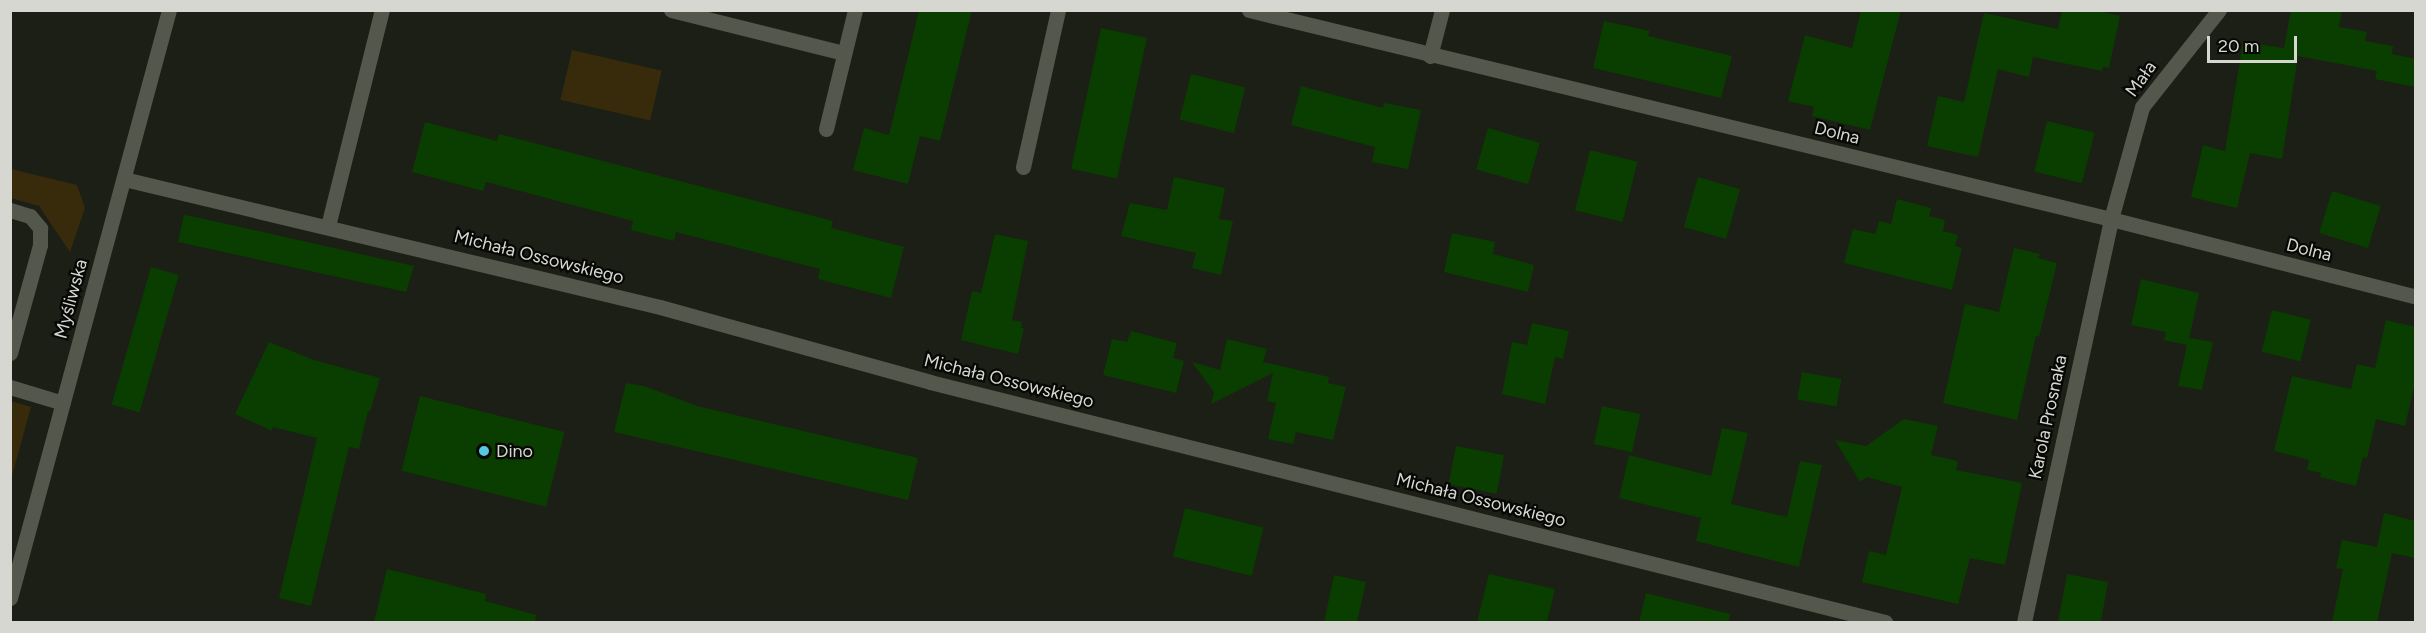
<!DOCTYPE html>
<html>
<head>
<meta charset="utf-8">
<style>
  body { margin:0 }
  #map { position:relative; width:2426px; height:633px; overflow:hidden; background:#1b1f15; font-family:Figtree,sans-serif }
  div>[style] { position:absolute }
  .green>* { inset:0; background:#382b0b; transform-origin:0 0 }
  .building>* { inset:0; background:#0a3d00; transform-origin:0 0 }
  .minor>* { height:15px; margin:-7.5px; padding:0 7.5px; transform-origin:7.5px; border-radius:7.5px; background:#54584c }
  .dots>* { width:16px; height:16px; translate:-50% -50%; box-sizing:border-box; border:3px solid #070805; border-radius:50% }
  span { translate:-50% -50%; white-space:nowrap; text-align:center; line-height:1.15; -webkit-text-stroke:4.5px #070805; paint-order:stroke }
  .street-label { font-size:18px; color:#d5d7d0 }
  .poi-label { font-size:18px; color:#d5d7d0 }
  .left { translate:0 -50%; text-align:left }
  .frame { position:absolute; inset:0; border:12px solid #d5d7d0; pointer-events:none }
  .scale { position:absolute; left:2207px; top:36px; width:90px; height:27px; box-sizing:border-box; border:3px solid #d5d7d0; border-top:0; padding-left:8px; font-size:18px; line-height:21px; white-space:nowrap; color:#d5d7d0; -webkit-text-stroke:4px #070805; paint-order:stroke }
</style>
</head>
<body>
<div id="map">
  <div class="green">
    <div style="left:572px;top:50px;width:92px;height:51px;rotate:13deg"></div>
    <div style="clip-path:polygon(11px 169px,77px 185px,85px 208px,70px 252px,39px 206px,11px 198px)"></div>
    <div style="clip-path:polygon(11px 401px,31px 407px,11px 479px,10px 401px)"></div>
  </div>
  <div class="building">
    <div style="clip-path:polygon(919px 10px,972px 10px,940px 141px,920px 136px,908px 184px,853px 170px,864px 128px,889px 135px)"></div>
    <div style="clip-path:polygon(1861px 10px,1901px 10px,1870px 130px,1812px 116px,1814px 107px,1788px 101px,1805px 35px,1852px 48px)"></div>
    <div style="clip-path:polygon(2062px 10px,2094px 10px,2120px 16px,2109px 68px,2103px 67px,2102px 71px,2033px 57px,2029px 77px,1998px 69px,1978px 157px,1927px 146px,1938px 96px,1964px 102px,1984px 13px,2058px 29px)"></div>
    <div style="clip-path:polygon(2291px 10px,2342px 10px,2339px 27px,2367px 32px,2365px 41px,2393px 46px,2392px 54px,2415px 59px,2415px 87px,2375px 79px,2377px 71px,2298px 56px,2282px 159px,2250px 153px,2237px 208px,2191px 197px,2203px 145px,2225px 151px,2243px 42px,2284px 48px)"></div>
    <div style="clip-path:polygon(1604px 21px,1650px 31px,1648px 36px,1732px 56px,1721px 98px,1593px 68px)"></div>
    <div style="left:1101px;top:28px;width:47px;height:144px;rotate:12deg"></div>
    <div style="left:1191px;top:74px;width:56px;height:47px;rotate:14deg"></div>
    <div style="clip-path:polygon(1301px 86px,1383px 108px,1384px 103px,1421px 110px,1408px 169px,1372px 162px,1375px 147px,1291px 125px)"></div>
    <div style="left:2047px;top:121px;width:49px;height:52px;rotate:14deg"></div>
    <div style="clip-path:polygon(425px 122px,497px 141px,499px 134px,833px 221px,831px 228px,904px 247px,891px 298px,818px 279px,820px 269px,676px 232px,674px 241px,631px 230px,633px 221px,486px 182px,483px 191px,412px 172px)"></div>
    <div style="left:1488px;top:128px;width:54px;height:43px;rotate:16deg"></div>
    <div style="left:1590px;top:150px;width:49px;height:62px;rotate:14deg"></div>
    <div style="clip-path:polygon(1174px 177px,1225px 188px,1219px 219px,1233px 221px,1221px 275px,1192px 268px,1196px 253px,1121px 236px,1130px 203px,1167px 210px)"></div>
    <div style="left:1698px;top:177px;width:44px;height:52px;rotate:16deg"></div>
    <div style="left:2332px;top:191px;width:51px;height:44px;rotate:17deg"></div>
    <div style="clip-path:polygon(1897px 199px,1931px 208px,1929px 216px,1945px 220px,1943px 231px,1958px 235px,1955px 246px,1962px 248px,1952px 290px,1844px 263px,1853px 229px,1875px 234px,1879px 221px,1891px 224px)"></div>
    <div style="clip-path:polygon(184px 215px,200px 218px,414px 266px,406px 292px,178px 242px)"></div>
    <div style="clip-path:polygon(1452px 233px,1495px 242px,1493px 254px,1534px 265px,1528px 292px,1444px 272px)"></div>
    <div style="clip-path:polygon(995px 234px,1028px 241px,1012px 320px,1022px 322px,1021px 328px,1024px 328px,1018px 354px,961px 340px,972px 291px,981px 293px)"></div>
    <div style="clip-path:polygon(2014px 248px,2040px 254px,2038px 258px,2057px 263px,2039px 337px,2036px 336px,2017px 420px,1943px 403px,1965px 304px,1999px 312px)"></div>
    <div style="left:151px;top:267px;width:29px;height:143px;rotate:16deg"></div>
    <div style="clip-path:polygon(2141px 279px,2199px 293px,2188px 344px,2189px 338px,2213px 342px,2202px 390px,2178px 386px,2187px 345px,2164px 340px,2166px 332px,2131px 325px)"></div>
    <div style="left:2272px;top:310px;width:40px;height:43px;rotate:14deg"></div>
    <div style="clip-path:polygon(2386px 320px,2415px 327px,2415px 383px,2405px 426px,2376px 419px,2367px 458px,2363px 457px,2356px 486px,2320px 477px,2321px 473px,2307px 470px,2309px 460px,2274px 451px,2292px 376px,2351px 389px,2357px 364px,2375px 368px)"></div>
    <div style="clip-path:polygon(1532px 323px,1569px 331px,1563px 359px,1555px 357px,1545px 404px,1502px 394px,1512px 342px,1527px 345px)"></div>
    <div style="clip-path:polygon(1131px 331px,1177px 343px,1173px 358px,1184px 361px,1176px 393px,1103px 375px,1112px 339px,1127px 342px)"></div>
    <div style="clip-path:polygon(1227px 339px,1267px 349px,1263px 362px,1329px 377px,1328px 383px,1346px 387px,1333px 440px,1296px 432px,1293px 444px,1268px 439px,1276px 403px,1267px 401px,1273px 373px,1211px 404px,1214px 392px,1192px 362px,1220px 370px)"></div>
    <div style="clip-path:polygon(269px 342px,314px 360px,380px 378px,370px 412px,368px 411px,359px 449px,349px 447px,311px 606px,279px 598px,317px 438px,273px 427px,272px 431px,235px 414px)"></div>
    <div style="left:1802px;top:372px;width:40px;height:28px;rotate:10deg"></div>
    <div style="clip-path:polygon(626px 383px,644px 386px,697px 406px,918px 458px,908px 500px,614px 432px)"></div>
    <div style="left:420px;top:396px;width:149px;height:77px;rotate:14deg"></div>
    <div style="left:1602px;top:406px;width:39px;height:39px;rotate:12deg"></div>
    <div style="clip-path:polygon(1904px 419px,1938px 426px,1931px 455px,1958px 461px,1956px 470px,2022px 483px,2005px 565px,1970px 558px,1958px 604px,1862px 582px,1869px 551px,1886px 555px,1902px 487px,1867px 477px,1860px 482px,1835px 440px,1866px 446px)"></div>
    <div style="clip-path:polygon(1722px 428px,1748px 433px,1731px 504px,1787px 517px,1800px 461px,1822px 465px,1799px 567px,1696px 541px,1701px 518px,1619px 498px,1629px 455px,1711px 476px)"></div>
    <div style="left:1456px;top:446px;width:49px;height:39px;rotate:11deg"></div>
    <div style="left:1185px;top:508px;width:81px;height:50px;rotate:14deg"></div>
    <div style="clip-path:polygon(2384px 513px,2415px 521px,2415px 558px,2392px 553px,2377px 622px,2332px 622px,2343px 569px,2336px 568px,2342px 540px,2377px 547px)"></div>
    <div style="clip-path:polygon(387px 569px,486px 594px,485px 601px,536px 615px,535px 622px,374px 622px)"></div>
    <div style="clip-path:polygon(1489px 574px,1555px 589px,1547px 622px,1477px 622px)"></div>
    <div style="clip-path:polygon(2067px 574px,2108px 582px,2101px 622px,2058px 622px)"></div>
    <div style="clip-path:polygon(1334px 575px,1366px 582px,1357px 622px,1324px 622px)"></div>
    <div style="clip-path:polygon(1646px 593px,1730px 614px,1729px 622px,1639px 622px)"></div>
  </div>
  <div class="minor">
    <div style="left:671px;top:10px;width:178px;rotate:14deg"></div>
    <div style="left:1249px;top:10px;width:887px;rotate:13.63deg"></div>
    <div style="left:2111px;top:219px;width:315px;rotate:14.3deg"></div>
    <div style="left:1430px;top:56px;width:48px;rotate:-75.4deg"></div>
    <div style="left:826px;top:129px;width:122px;rotate:-76.3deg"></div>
    <div style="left:1023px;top:167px;width:161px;rotate:-77.4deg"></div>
    <div style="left:124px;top:179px;width:551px;rotate:13.43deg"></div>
    <div style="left:660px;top:307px;width:280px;rotate:15.5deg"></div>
    <div style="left:930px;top:382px;width:985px;rotate:14.11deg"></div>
    <div style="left:10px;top:210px;width:21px;rotate:17deg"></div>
    <div style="left:30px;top:216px;width:16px;rotate:50deg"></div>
    <div style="left:40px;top:228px;width:17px;rotate:90deg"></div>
    <div style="left:40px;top:245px;width:112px;rotate:105.5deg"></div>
    <div style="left:328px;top:226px;width:223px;rotate:-76deg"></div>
    <div style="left:10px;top:387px;width:55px;rotate:16.8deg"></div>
    <div style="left:10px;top:598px;width:609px;rotate:-74.87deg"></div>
    <div style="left:2024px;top:622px;width:412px;rotate:-77.8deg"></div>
    <div style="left:2111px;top:219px;width:116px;rotate:-74.5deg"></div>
    <div style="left:2142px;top:107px;width:124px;rotate:-51.6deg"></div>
  </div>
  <div class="dots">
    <div style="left:484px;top:451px;background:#56c9e0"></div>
  </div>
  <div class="street-label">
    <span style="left:2141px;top:79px;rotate:-54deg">Mała</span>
    <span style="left:1837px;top:133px;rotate:14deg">Dolna</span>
    <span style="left:2309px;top:250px;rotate:14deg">Dolna</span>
    <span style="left:539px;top:257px;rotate:14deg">Michała Ossowskiego</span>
    <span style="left:71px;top:299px;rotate:-75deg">Myśliwska</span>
    <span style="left:1009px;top:381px;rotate:14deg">Michała Ossowskiego</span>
    <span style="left:2048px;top:417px;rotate:-78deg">Karola Prosnaka</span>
    <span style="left:1481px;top:500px;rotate:14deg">Michała Ossowskiego</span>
  </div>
  <div class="poi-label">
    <span class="left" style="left:496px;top:451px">Dino</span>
  </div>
  <div class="frame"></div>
  <div class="scale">20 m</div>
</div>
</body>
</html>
